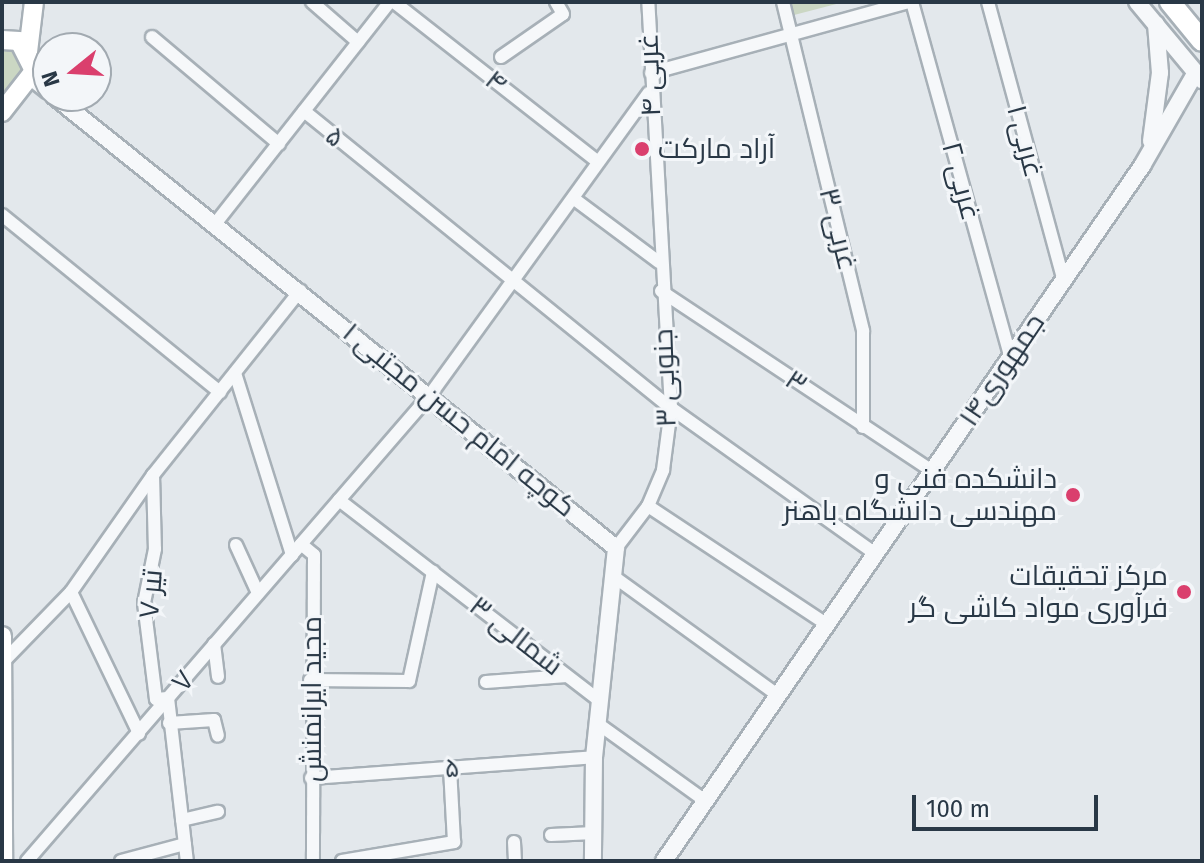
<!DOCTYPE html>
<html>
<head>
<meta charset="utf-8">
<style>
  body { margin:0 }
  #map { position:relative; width:1204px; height:863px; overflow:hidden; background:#e3e8ec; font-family:"Fira Sans",Cairo,sans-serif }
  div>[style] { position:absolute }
  .green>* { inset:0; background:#cbd7c3 }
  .roads { filter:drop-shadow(2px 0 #a7b0b7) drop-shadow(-2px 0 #a7b0b7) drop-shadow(0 2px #a7b0b7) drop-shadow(0 -2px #a7b0b7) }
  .minor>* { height:12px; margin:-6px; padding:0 6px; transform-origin:6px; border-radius:6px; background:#f6f8fa }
  .tertiary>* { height:16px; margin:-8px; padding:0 8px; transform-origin:8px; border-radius:8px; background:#f6f8fa }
  .secondary>* { height:18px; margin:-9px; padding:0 9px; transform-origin:9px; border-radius:9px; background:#fff }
  .primary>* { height:20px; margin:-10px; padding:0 10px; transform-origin:10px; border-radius:10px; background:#fff }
  .dots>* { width:22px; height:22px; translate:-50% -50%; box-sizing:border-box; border:4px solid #f3f6f9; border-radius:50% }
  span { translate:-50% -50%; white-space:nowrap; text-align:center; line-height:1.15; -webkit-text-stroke:6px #f3f6f9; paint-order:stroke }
  .street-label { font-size:28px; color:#293846 }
  .poi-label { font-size:28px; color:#293846 }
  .left { translate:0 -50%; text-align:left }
  .right { translate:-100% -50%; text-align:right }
  .frame { position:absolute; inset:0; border:4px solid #293846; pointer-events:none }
  .north { position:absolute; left:32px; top:32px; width:80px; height:80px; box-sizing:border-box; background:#f3f6f9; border:2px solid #a2aab1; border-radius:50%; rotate:252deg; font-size:22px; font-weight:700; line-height:32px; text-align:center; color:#293846 }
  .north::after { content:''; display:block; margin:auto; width:28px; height:36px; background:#da3f6d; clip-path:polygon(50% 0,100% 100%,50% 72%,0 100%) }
  .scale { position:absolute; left:912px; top:795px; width:186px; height:36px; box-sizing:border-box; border:4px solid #293846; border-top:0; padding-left:10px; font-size:24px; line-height:28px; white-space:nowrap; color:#293846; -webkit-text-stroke:6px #f3f6f9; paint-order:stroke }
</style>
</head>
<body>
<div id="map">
  <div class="green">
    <div style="clip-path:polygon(791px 2px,844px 2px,794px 15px)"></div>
    <div style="clip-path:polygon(13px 50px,23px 70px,2px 98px,2px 51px)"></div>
  </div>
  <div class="roads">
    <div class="minor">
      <div style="left:312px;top:2px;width:61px;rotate:41deg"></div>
      <div style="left:394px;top:2px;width:259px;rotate:38.1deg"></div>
      <div style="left:783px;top:2px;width:339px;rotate:76.3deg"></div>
      <div style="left:863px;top:331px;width:96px;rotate:90deg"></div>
      <div style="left:912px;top:2px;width:371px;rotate:74.5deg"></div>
      <div style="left:988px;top:2px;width:287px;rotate:74.8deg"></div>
      <div style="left:152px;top:37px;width:166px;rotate:40.1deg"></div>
      <div style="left:501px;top:57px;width:75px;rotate:-34.7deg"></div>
      <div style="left:563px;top:14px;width:14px;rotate:-120deg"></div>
      <div style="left:651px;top:73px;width:268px;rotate:-15.4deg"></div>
      <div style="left:304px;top:111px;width:472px;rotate:39deg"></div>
      <div style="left:671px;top:408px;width:252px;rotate:35.5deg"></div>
      <div style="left:573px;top:198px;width:107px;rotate:36.7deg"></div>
      <div style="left:2px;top:215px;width:281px;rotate:39.1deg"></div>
      <div style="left:215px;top:224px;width:283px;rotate:-51.8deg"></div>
      <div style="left:661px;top:291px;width:325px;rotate:33.6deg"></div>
      <div style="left:235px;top:373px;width:191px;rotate:72.6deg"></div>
      <div style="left:153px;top:475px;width:74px;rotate:88.5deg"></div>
      <div style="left:155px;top:549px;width:55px;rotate:101.5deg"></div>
      <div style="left:144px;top:603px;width:97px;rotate:82.9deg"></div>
      <div style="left:156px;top:699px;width:12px;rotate:-5deg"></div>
      <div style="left:168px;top:698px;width:164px;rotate:83.4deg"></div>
      <div style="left:339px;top:500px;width:329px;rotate:37.6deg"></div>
      <div style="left:648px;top:506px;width:216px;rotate:33.5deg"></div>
      <div style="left:301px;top:544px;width:17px;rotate:40deg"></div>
      <div style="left:314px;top:555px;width:306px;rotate:90.2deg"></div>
      <div style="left:236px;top:545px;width:53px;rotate:65.4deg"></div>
      <div style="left:616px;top:548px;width:53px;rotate:-52.7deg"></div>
      <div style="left:648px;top:506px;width:39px;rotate:-67deg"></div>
      <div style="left:663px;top:470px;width:63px;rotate:-82.6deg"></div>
      <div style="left:671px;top:408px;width:407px;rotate:-93.2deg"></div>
      <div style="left:613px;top:576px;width:205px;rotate:35.9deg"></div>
      <div style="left:71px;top:592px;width:157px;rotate:64.3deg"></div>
      <div style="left:214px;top:644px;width:33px;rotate:83deg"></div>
      <div style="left:2px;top:663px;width:99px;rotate:-45.8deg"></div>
      <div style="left:71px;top:592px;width:143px;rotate:-55deg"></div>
      <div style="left:153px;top:475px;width:236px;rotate:-51.4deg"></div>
      <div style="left:310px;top:680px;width:99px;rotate:0.6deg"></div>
      <div style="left:409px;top:681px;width:112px;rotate:-77.6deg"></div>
      <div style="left:486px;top:682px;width:81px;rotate:-4.2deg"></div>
      <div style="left:169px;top:723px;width:45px;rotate:-3.8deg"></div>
      <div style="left:214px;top:720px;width:16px;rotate:76deg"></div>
      <div style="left:597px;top:723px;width:135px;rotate:35.7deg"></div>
      <div style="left:311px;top:778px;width:284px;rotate:-4.2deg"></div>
      <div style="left:182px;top:820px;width:37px;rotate:-13deg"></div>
      <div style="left:551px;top:835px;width:43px;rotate:-2.7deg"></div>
      <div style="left:514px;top:842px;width:19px;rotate:87deg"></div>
      <div style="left:27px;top:861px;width:616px;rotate:-49.15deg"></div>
      <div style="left:430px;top:395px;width:373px;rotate:-54.1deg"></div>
      <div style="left:121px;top:861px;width:66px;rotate:-14.9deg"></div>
      <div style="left:342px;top:861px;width:114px;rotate:-9.6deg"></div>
      <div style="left:454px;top:842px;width:74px;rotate:-93.1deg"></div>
    </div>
    <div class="tertiary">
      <div style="left:1137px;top:2px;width:102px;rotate:50.2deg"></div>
      <div style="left:31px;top:77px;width:22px;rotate:39deg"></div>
      <div style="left:54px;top:96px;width:721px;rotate:38.81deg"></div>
      <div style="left:616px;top:548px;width:210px;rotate:96deg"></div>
      <div style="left:594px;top:757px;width:104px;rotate:90.6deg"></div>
      <div style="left:1151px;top:141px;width:69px;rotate:-82.5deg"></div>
      <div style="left:1160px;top:73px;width:49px;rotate:-94.7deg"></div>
      <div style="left:664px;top:861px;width:844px;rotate:-55.48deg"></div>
      <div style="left:1142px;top:166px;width:108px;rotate:-60.1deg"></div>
    </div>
    <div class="secondary">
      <div style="left:2px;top:40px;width:17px;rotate:3deg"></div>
      <div style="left:19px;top:41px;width:34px;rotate:63deg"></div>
      <div style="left:34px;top:71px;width:52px;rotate:128deg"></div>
      <div style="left:28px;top:52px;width:50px;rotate:-83.2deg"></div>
      <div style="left:2px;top:636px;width:225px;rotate:89.7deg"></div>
    </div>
    <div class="primary">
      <div style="left:1170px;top:2px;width:50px;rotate:50.6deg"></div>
    </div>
  </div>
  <div class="dots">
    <div style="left:642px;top:149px;background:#da3f6d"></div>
    <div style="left:1073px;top:495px;background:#da3f6d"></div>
    <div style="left:1184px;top:592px;background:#da3f6d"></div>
  </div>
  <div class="street-label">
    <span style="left:650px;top:75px;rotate:-92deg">۴ غربی</span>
    <span style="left:496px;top:82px;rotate:38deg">۴</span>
    <span style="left:335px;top:137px;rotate:40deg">۵</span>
    <span style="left:1025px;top:141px;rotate:75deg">۱ غربی</span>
    <span style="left:961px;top:181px;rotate:75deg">۲ غربی</span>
    <span style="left:838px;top:229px;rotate:76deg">۳ غربی</span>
    <span style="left:1002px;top:370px;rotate:-56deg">جمهوری۱۴</span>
    <span style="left:665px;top:378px;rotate:-92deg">۳ جنوبی</span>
    <span style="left:796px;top:382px;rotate:34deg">۳</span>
    <span style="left:459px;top:420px;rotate:39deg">کوچه امام حسن مجتبی ۱</span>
    <span style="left:151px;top:594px;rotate:-85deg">۷ تیر</span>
    <span style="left:516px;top:636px;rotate:38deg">۳ شمالی</span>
    <span style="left:183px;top:681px;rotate:-50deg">۷</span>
    <span style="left:312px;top:699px;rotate:-90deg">مجید ایرانمنش</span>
    <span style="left:452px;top:768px;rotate:-4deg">۵</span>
  </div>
  <div class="poi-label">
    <span class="left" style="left:658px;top:149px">آراد مارکت</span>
    <span class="right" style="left:1057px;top:495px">دانشکده فنی و<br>مهندسی دانشگاه باهنر</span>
    <span class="right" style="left:1168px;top:592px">مرکز تحقیقات<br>فرآوری مواد کاشی گر</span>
  </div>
  <div class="frame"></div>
  <div class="north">N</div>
  <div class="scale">100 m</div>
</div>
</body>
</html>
